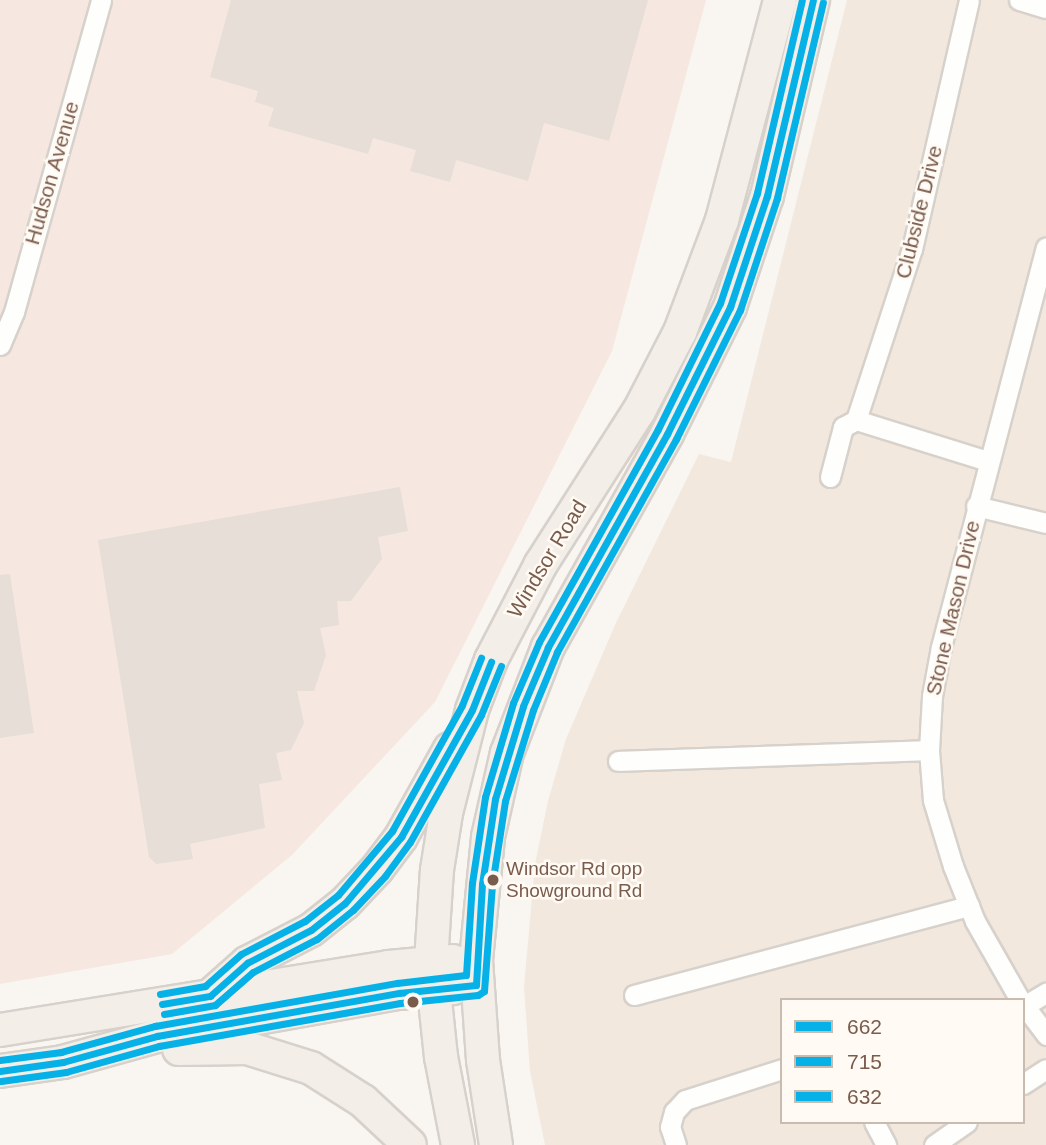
<!DOCTYPE html>
<html>
<head>
<meta charset="utf-8">
<style>
  body { margin:0 }
  #map { position:relative; width:1046px; height:1145px; overflow:hidden; background:#f9f5f0; font-family:Arial,sans-serif }
  div>[style] { position:absolute }
  .residential>* { inset:0; background:#f2e8de }
  .commercial>* { inset:0; background:#f6e8e1 }
  .building>* { inset:0; background:#e6ded7 }
  .roads { filter:drop-shadow(2px 0 #d7d1cb) drop-shadow(-2px 0 #d7d1cb) drop-shadow(0 2px #d7d1cb) drop-shadow(0 -2px #d7d1cb) }
  .minor>* { height:19px; margin:-9.5px; padding:0 9.5px; transform-origin:9.5px; border-radius:9.5px; background:#fefefd }
  .primary>* { height:32px; margin:-16px; padding:0 16px; transform-origin:16px; border-radius:16px; background:#f3eee8 }
  .bus-1>* { height:7px; margin:-3.5px; padding:0 3.5px; transform-origin:3.5px; border-radius:3.5px; background:#06b1e7 }
  .bus-2>* { height:7px; margin:-3.5px; padding:0 3.5px; transform-origin:3.5px; border-radius:3.5px; background:#06b1e7 }
  .bus-3>* { height:7px; margin:-3.5px; padding:0 3.5px; transform-origin:3.5px; border-radius:3.5px; background:#06b1e7 }
  .dots>* { width:19px; height:19px; translate:-50% -50%; box-sizing:border-box; border:4px solid #fffaf3; border-radius:50% }
  span { translate:-50% -50%; white-space:nowrap; text-align:center; line-height:1.15; -webkit-text-stroke:5px #fffaf3; paint-order:stroke }
  .bus-label { font-size:19px; color:#7a5c4d }
  .left { translate:0 -50%; text-align:left }
  .street-label { font-size:21px; color:#7a5c4d }
  .legend { position:absolute; left:780px; top:998px; width:245px; height:126px; box-sizing:border-box; background:#fffaf3; border:2px solid #cabbb1; margin:0; padding:9px 12px; list-style:none; font-size:21px; color:#7a5c4d }
  .legend li { display:flex; align-items:center; gap:14px; height:35px }
  .legend b { width:35px; border:2px solid #cabbb1 }
</style>
</head>
<body>
<div id="map">
  <div class="residential">
    <div style="clip-path:polygon(evenodd,847px 0,1046px 0,1046px 1145px,545px 1145px,530px 1071px,524px 987px,535px 864px,548px 801px,566px 739px,615px 625px,699px 454px,731px 462px,847px 0,782px 1000px,1023px 1000px,1023px 1122px,782px 1122px,782px 1000px)"></div>
  </div>
  <div class="commercial">
    <div style="clip-path:polygon(0 0,706px 0,612px 351px,435px 702px,292px 855px,172px 954px,0 984px)"></div>
  </div>
  <div class="building">
    <div style="clip-path:polygon(231px 0,648px 0,609px 141px,544px 123px,528px 181px,456px 160px,450px 182px,410px 171px,416px 150px,373px 138px,368px 154px,268px 126px,274px 108px,255px 102px,258px 91px,210px 77px)"></div>
    <div style="clip-path:polygon(400px 487px,408px 531px,378px 537px,382px 559px,351px 601px,337px 601px,339px 625px,320px 628px,326px 655px,314px 691px,297px 691px,304px 723px,291px 750px,276px 753px,282px 780px,259px 784px,265px 828px,190px 844px,193px 859px,156px 864px,149px 857px,98px 540px)"></div>
    <div style="clip-path:polygon(10px 574px,34px 733px,0 738px,0 575px)"></div>
  </div>
  <div class="roads">
    <div class="minor">
      <div style="left:1019px;top:0;width:28px;rotate:17deg"></div>
      <div style="left:0;top:345px;width:36px;rotate:-67deg"></div>
      <div style="left:14px;top:312px;width:324px;rotate:-74.4deg"></div>
      <div style="left:856px;top:420px;width:180px;rotate:-71.9deg"></div>
      <div style="left:912px;top:249px;width:255px;rotate:-77.1deg"></div>
      <div style="left:830px;top:477px;width:52px;rotate:-75.4deg"></div>
      <div style="left:843px;top:427px;width:15px;rotate:-28deg"></div>
      <div style="left:856px;top:420px;width:138px;rotate:17.3deg"></div>
      <div style="left:976px;top:506px;width:72px;rotate:13.7deg"></div>
      <div style="left:618px;top:761px;width:311px;rotate:-2deg"></div>
      <div style="left:634px;top:995px;width:347px;rotate:-14.9deg"></div>
      <div style="left:1020px;top:1000px;width:91px;rotate:-119.7deg"></div>
      <div style="left:975px;top:921px;width:59px;rotate:-111.8deg"></div>
      <div style="left:953px;top:866px;width:69px;rotate:-106.9deg"></div>
      <div style="left:933px;top:800px;width:50px;rotate:-94.6deg"></div>
      <div style="left:929px;top:750px;width:54px;rotate:-86.8deg"></div>
      <div style="left:932px;top:696px;width:50px;rotate:-79.6deg"></div>
      <div style="left:941px;top:647px;width:413px;rotate:-75.3deg"></div>
      <div style="left:1023px;top:1004px;width:39px;rotate:53deg"></div>
      <div style="left:1024px;top:1006px;width:26px;rotate:-31deg"></div>
      <div style="left:1023px;top:1084px;width:27px;rotate:-33deg"></div>
      <div style="left:874px;top:1122px;width:26px;rotate:62deg"></div>
      <div style="left:676px;top:1145px;width:19px;rotate:-108deg"></div>
      <div style="left:670px;top:1127px;width:16px;rotate:-75deg"></div>
      <div style="left:674px;top:1112px;width:16px;rotate:-47deg"></div>
      <div style="left:685px;top:1100px;width:102px;rotate:-17.7deg"></div>
      <div style="left:934px;top:1145px;width:40px;rotate:-34.9deg"></div>
    </div>
    <div class="primary">
      <div style="left:210px;top:996px;width:50px;rotate:-41.7deg"></div>
      <div style="left:247px;top:963px;width:72px;rotate:-27.3deg"></div>
      <div style="left:311px;top:930px;width:43px;rotate:-38.5deg"></div>
      <div style="left:345px;top:903px;width:47px;rotate:-46.7deg"></div>
      <div style="left:377px;top:869px;width:40px;rotate:-53deg"></div>
      <div style="left:401px;top:837px;width:101px;rotate:-60.9deg"></div>
      <div style="left:0;top:1030px;width:394px;rotate:-9.2deg"></div>
      <div style="left:389px;top:967px;width:64px;rotate:-5.4deg"></div>
      <div style="left:179px;top:1049px;width:68px;rotate:-0.8deg"></div>
      <div style="left:247px;top:1048px;width:67px;rotate:17.4deg"></div>
      <div style="left:311px;top:1068px;width:62px;rotate:32.4deg"></div>
      <div style="left:363px;top:1101px;width:64px;rotate:43.1deg"></div>
      <div style="left:0;top:1071px;width:64px;rotate:-8.1deg"></div>
      <div style="left:63px;top:1062px;width:98px;rotate:-15.5deg"></div>
      <div style="left:157px;top:1036px;width:246px;rotate:-10.1deg"></div>
      <div style="left:399px;top:993px;width:55px;rotate:-5.2deg"></div>
      <div style="left:458px;top:1145px;width:90px;rotate:-100.9deg"></div>
      <div style="left:441px;top:1057px;width:96px;rotate:-96deg"></div>
      <div style="left:431px;top:962px;width:92px;rotate:-86.3deg"></div>
      <div style="left:437px;top:870px;width:58px;rotate:-81deg"></div>
      <div style="left:446px;top:813px;width:106px;rotate:-75.8deg"></div>
      <div style="left:472px;top:710px;width:53px;rotate:-69.2deg"></div>
      <div style="left:491px;top:660px;width:108px;rotate:-62.5deg"></div>
      <div style="left:541px;top:564px;width:182px;rotate:-57.4deg"></div>
      <div style="left:639px;top:411px;width:89px;rotate:-62.6deg"></div>
      <div style="left:680px;top:332px;width:120px;rotate:-69.4deg"></div>
      <div style="left:722px;top:220px;width:228px;rotate:-75.2deg"></div>
      <div style="left:496px;top:1145px;width:86px;rotate:-98.7deg"></div>
      <div style="left:483px;top:1060px;width:100px;rotate:-94deg"></div>
      <div style="left:476px;top:960px;width:124px;rotate:-84.4deg"></div>
      <div style="left:488px;top:837px;width:86px;rotate:-77.3deg"></div>
      <div style="left:507px;top:753px;width:114px;rotate:-68.9deg"></div>
      <div style="left:548px;top:647px;width:244px;rotate:-60.8deg"></div>
      <div style="left:667px;top:434px;width:142px;rotate:-63.6deg"></div>
      <div style="left:730px;top:307px;width:117px;rotate:-71.6deg"></div>
      <div style="left:767px;top:196px;width:201px;rotate:-76.8deg"></div>
    </div>
  </div>
  <div class="bus-1">
    <div style="left:162px;top:1004px;width:49px;rotate:-9.5deg"></div>
    <div style="left:210px;top:996px;width:50px;rotate:-41.7deg"></div>
    <div style="left:247px;top:963px;width:72px;rotate:-27.3deg"></div>
    <div style="left:311px;top:930px;width:43px;rotate:-38.5deg"></div>
    <div style="left:345px;top:903px;width:87px;rotate:-49.7deg"></div>
    <div style="left:401px;top:837px;width:145px;rotate:-60.8deg"></div>
    <div style="left:472px;top:710px;width:52px;rotate:-68.4deg"></div>
    <div style="left:0;top:1071px;width:64px;rotate:-8.1deg"></div>
    <div style="left:63px;top:1062px;width:98px;rotate:-15.5deg"></div>
    <div style="left:157px;top:1036px;width:246px;rotate:-10.1deg"></div>
    <div style="left:399px;top:993px;width:77px;rotate:-5.9deg"></div>
    <div style="left:476px;top:985px;width:101px;rotate:-86.6deg"></div>
    <div style="left:482px;top:884px;width:86px;rotate:-81.3deg"></div>
    <div style="left:495px;top:799px;width:97px;rotate:-73.2deg"></div>
    <div style="left:523px;top:706px;width:64px;rotate:-67deg"></div>
    <div style="left:548px;top:647px;width:244px;rotate:-60.8deg"></div>
    <div style="left:667px;top:434px;width:142px;rotate:-63.6deg"></div>
    <div style="left:730px;top:307px;width:117px;rotate:-71.6deg"></div>
    <div style="left:767px;top:196px;width:201px;rotate:-76.8deg"></div>
  </div>
  <div class="bus-2">
    <div style="left:164px;top:1014px;width:52px;rotate:-10deg"></div>
    <div style="left:215px;top:1005px;width:50px;rotate:-41deg"></div>
    <div style="left:253px;top:972px;width:72px;rotate:-27.3deg"></div>
    <div style="left:317px;top:939px;width:46px;rotate:-38.9deg"></div>
    <div style="left:353px;top:910px;width:47px;rotate:-46.7deg"></div>
    <div style="left:385px;top:876px;width:42px;rotate:-53.7deg"></div>
    <div style="left:410px;top:842px;width:145px;rotate:-60.8deg"></div>
    <div style="left:481px;top:715px;width:53px;rotate:-67.8deg"></div>
    <div style="left:1px;top:1081px;width:66px;rotate:-7.9deg"></div>
    <div style="left:66px;top:1072px;width:97px;rotate:-15.6deg"></div>
    <div style="left:159px;top:1046px;width:245px;rotate:-10.1deg"></div>
    <div style="left:400px;top:1003px;width:78px;rotate:-5.9deg"></div>
    <div style="left:478px;top:995px;width:7px;rotate:-34deg"></div>
    <div style="left:484px;top:991px;width:106px;rotate:-85.7deg"></div>
    <div style="left:492px;top:885px;width:85px;rotate:-81.2deg"></div>
    <div style="left:505px;top:801px;width:95px;rotate:-72.9deg"></div>
    <div style="left:533px;top:710px;width:63px;rotate:-67.5deg"></div>
    <div style="left:557px;top:652px;width:244px;rotate:-60.8deg"></div>
    <div style="left:676px;top:439px;width:144px;rotate:-63.6deg"></div>
    <div style="left:740px;top:310px;width:118px;rotate:-71.7deg"></div>
    <div style="left:777px;top:198px;width:201px;rotate:-76.8deg"></div>
  </div>
  <div class="bus-3">
    <div style="left:160px;top:994px;width:46px;rotate:-10.1deg"></div>
    <div style="left:205px;top:986px;width:48px;rotate:-41.6deg"></div>
    <div style="left:241px;top:954px;width:72px;rotate:-27.3deg"></div>
    <div style="left:305px;top:921px;width:42px;rotate:-38.2deg"></div>
    <div style="left:338px;top:895px;width:84px;rotate:-49.8deg"></div>
    <div style="left:392px;top:831px;width:144px;rotate:-60.9deg"></div>
    <div style="left:462px;top:705px;width:51px;rotate:-68deg"></div>
    <div style="left:0;top:1060px;width:62px;rotate:-7.5deg"></div>
    <div style="left:61px;top:1052px;width:98px;rotate:-15.5deg"></div>
    <div style="left:155px;top:1026px;width:246px;rotate:-10.1deg"></div>
    <div style="left:397px;top:983px;width:69px;rotate:-6.6deg"></div>
    <div style="left:466px;top:975px;width:92px;rotate:-86.3deg"></div>
    <div style="left:472px;top:883px;width:87px;rotate:-81.4deg"></div>
    <div style="left:485px;top:797px;width:98px;rotate:-73.4deg"></div>
    <div style="left:513px;top:703px;width:66px;rotate:-66.9deg"></div>
    <div style="left:539px;top:642px;width:244px;rotate:-60.8deg"></div>
    <div style="left:658px;top:429px;width:140px;rotate:-63.8deg"></div>
    <div style="left:720px;top:303px;width:116px;rotate:-71.4deg"></div>
    <div style="left:757px;top:193px;width:198px;rotate:-76.9deg"></div>
  </div>
  <div class="dots">
    <div style="left:493px;top:880px;background:#7a5c4d"></div>
    <div style="left:413px;top:1002px;background:#7a5c4d"></div>
  </div>
  <div class="bus-label">
    <span class="left" style="left:506px;top:880px">Windsor Rd opp<br>Showground Rd</span>
  </div>
  <div class="street-label">
    <span style="left:52px;top:173px;rotate:-74deg">Hudson Avenue</span>
    <span style="left:919px;top:212px;rotate:-76deg">Clubside Drive</span>
    <span style="left:547px;top:559px;rotate:-59deg">Windsor Road</span>
    <span style="left:953px;top:608px;rotate:-77deg">Stone Mason Drive</span>
  </div>
  <ul class="legend">
  <li><b style="height:9px;background:#06b1e7"></b>662</li>
  <li><b style="height:9px;background:#06b1e7"></b>715</li>
  <li><b style="height:9px;background:#06b1e7"></b>632</li>
  </ul>
</div>
</body>
</html>
